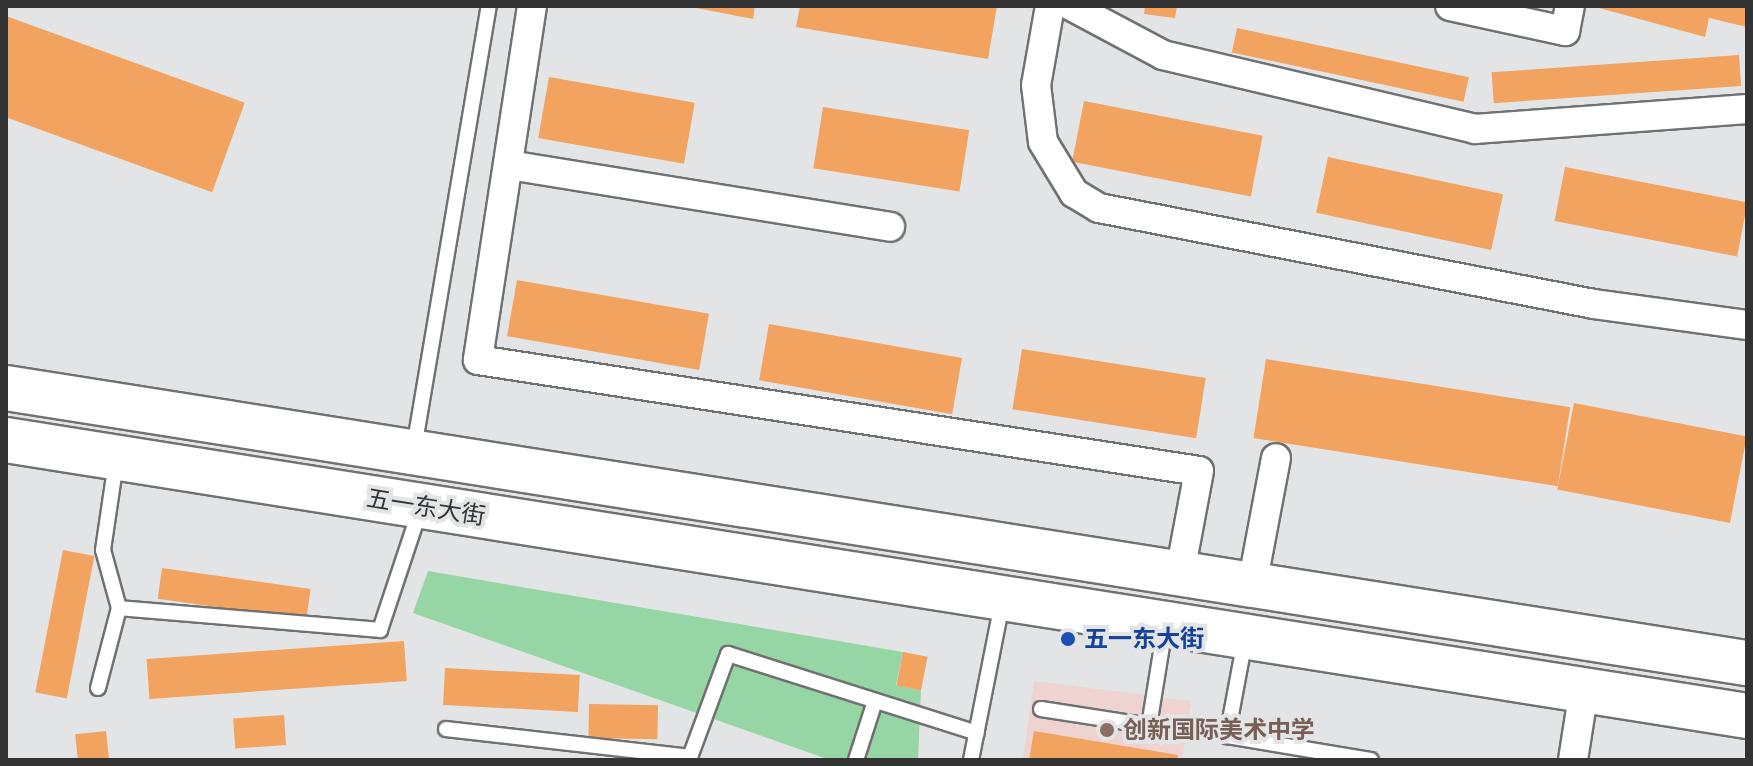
<!DOCTYPE html>
<html>
<head>
<meta charset="utf-8">
<style>
  body { margin:0 }
  #map { position:relative; width:1753px; height:766px; overflow:hidden; background:#e3e4e5; font-family:"Source Serif 4","Noto Sans SC",serif }
  div>[style] { position:absolute }
  .education>* { inset:0; background:#eed3d0 }
  .green>* { inset:0; background:#96d6a5 }
  .building>* { inset:0; background:#f2a360; transform-origin:0 0 }
  .roads { filter:drop-shadow(2px 0 #707172) drop-shadow(-2px 0 #707172) drop-shadow(0 2px #707172) drop-shadow(0 -2px #707172) }
  .service>* { height:14px; margin:-7px; padding:0 7px; transform-origin:7px; border-radius:7px; background:#fff }
  .minor>* { height:28px; margin:-14px; padding:0 14px; transform-origin:14px; border-radius:14px; background:#fff }
  .primary>* { height:44px; margin:-22px; padding:0 22px; transform-origin:22px; border-radius:22px; background:#fff }
  .dots>* { width:22px; height:22px; translate:-50% -50%; box-sizing:border-box; border:4px solid #e3e4e5; border-radius:50% }
  span { translate:-50% -50%; white-space:nowrap; text-align:center; line-height:1.15; -webkit-text-stroke:8px #e3e4e5; paint-order:stroke }
  .street-label { font-size:24px; color:#333334 }
  .transit-label { font-size:24px; color:#164399; font-weight:700 }
  .left { translate:0 -50%; text-align:left }
  .education-label { font-size:24px; color:#785e54; font-weight:700 }
  .frame { position:absolute; inset:0; border:8px solid #333334; pointer-events:none }
</style>
</head>
<body>
<div id="map">
  <div class="education">
    <div style="clip-path:polygon(1034px 681px,1191px 701px,1182px 760px,1023px 760px)"></div>
  </div>
  <div class="green">
    <div style="clip-path:polygon(428px 571px,903px 652px,896px 685px,921px 690px,918px 760px,830px 760px,413px 613px)"></div>
  </div>
  <div class="building">
    <div style="clip-path:polygon(686px 6px,755px 6px,753px 19px)"></div>
    <div style="clip-path:polygon(800px 6px,997px 6px,988px 59px,796px 27px)"></div>
    <div style="clip-path:polygon(1145px 6px,1177px 6px,1175px 18px,1144px 14px)"></div>
    <div style="clip-path:polygon(1592px 6px,1747px 6px,1747px 27px,1709px 18px,1705px 37px)"></div>
    <div style="left:6px;top:16px;width:254px;height:95px;rotate:20deg"></div>
    <div style="left:1237px;top:28px;width:237px;height:25px;rotate:12deg"></div>
    <div style="left:1739px;top:55px;width:31px;height:248px;rotate:86deg"></div>
    <div style="left:549px;top:77px;width:148px;height:62px;rotate:10deg"></div>
    <div style="left:1084px;top:101px;width:182px;height:62px;rotate:11deg"></div>
    <div style="left:823px;top:107px;width:148px;height:62px;rotate:9deg"></div>
    <div style="left:1328px;top:157px;width:179px;height:57px;rotate:12deg"></div>
    <div style="left:1565px;top:167px;width:186px;height:55px;rotate:11deg"></div>
    <div style="left:517px;top:280px;width:195px;height:57px;rotate:10deg"></div>
    <div style="left:769px;top:324px;width:196px;height:57px;rotate:10deg"></div>
    <div style="left:1022px;top:349px;width:186px;height:61px;rotate:9deg"></div>
    <div style="left:1266px;top:359px;width:308px;height:80px;rotate:9deg"></div>
    <div style="left:1574px;top:403px;width:176px;height:88px;rotate:11deg"></div>
    <div style="left:63px;top:550px;width:32px;height:145px;rotate:11deg"></div>
    <div style="left:162px;top:568px;width:150px;height:31px;rotate:8deg"></div>
    <div style="left:404px;top:641px;width:40px;height:258px;rotate:86deg"></div>
    <div style="left:903px;top:652px;width:25px;height:34px;rotate:11deg"></div>
    <div style="left:445px;top:668px;width:135px;height:37px;rotate:3deg"></div>
    <div style="left:589px;top:704px;width:69px;height:34px;rotate:1deg"></div>
    <div style="left:284px;top:715px;width:30px;height:51px;rotate:86deg"></div>
    <div style="left:106px;top:731px;width:29px;height:31px;rotate:84deg"></div>
    <div style="clip-path:polygon(1034px 731px,1178px 755px,1177px 760px,1029px 760px)"></div>
  </div>
  <div class="roads">
    <div class="service">
      <div style="left:414px;top:448px;width:448px;rotate:-80.4deg"></div>
      <div style="left:119px;top:608px;width:262px;rotate:4.8deg"></div>
      <div style="left:380px;top:630px;width:126px;rotate:-71.6deg"></div>
      <div style="left:1245px;top:640px;width:98px;rotate:100.6deg"></div>
      <div style="left:1227px;top:736px;width:146px;rotate:9.5deg"></div>
      <div style="left:98px;top:688px;width:83px;rotate:-75.3deg"></div>
      <div style="left:119px;top:608px;width:60px;rotate:-105.4deg"></div>
      <div style="left:103px;top:550px;width:89px;rotate:-81.6deg"></div>
      <div style="left:1041px;top:709px;width:138px;rotate:8.8deg"></div>
      <div style="left:1149px;top:726px;width:100px;rotate:-80.8deg"></div>
      <div style="left:446px;top:729px;width:246px;rotate:6.5deg"></div>
      <div style="left:690px;top:757px;width:110px;rotate:-69.7deg"></div>
      <div style="left:728px;top:654px;width:261px;rotate:17.6deg"></div>
      <div style="left:856px;top:760px;width:62px;rotate:-72.1deg"></div>
      <div style="left:971px;top:760px;width:159px;rotate:-78.8deg"></div>
    </div>
    <div class="minor">
      <div style="left:532px;top:6px;width:358px;rotate:98.7deg"></div>
      <div style="left:478px;top:360px;width:729px;rotate:8.75deg"></div>
      <div style="left:1199px;top:471px;width:104px;rotate:100.6deg"></div>
      <div style="left:1050px;top:6px;width:80px;rotate:100deg"></div>
      <div style="left:1036px;top:85px;width:57px;rotate:83deg"></div>
      <div style="left:1043px;top:142px;width:60px;rotate:58.7deg"></div>
      <div style="left:1074px;top:193px;width:29px;rotate:31deg"></div>
      <div style="left:1099px;top:208px;width:504px;rotate:10.98deg"></div>
      <div style="left:1594px;top:304px;width:154px;rotate:7.8deg"></div>
      <div style="left:1071px;top:6px;width:104px;rotate:28deg"></div>
      <div style="left:1163px;top:55px;width:321px;rotate:13.3deg"></div>
      <div style="left:1475px;top:129px;width:273px;rotate:-4.2deg"></div>
      <div style="left:1450px;top:6px;width:118px;rotate:12.3deg"></div>
      <div style="left:1565px;top:31px;width:25px;rotate:-79deg"></div>
      <div style="left:509px;top:165px;width:386px;rotate:9.2deg"></div>
      <div style="left:1252px;top:585px;width:129px;rotate:-79.3deg"></div>
      <div style="left:1573px;top:760px;width:71px;rotate:-81.1deg"></div>
    </div>
    <div class="primary">
      <div style="left:6px;top:388px;width:1763px;rotate:8.98deg"></div>
      <div style="left:6px;top:440px;width:1763px;rotate:9.01deg"></div>
    </div>
  </div>
  <div class="dots">
    <div style="left:1068px;top:639px;background:#1a4fb4"></div>
    <div style="left:1107px;top:730px;background:#8d6e63"></div>
  </div>
  <div class="street-label">
    <span style="left:426px;top:507px;rotate:9deg">五一东大街</span>
  </div>
  <div class="transit-label">
    <span class="left" style="left:1084px;top:639px">五一东大街</span>
  </div>
  <div class="education-label">
    <span class="left" style="left:1123px;top:730px">创新国际美术中学</span>
  </div>
  <div class="frame"></div>
</div>
</body>
</html>
